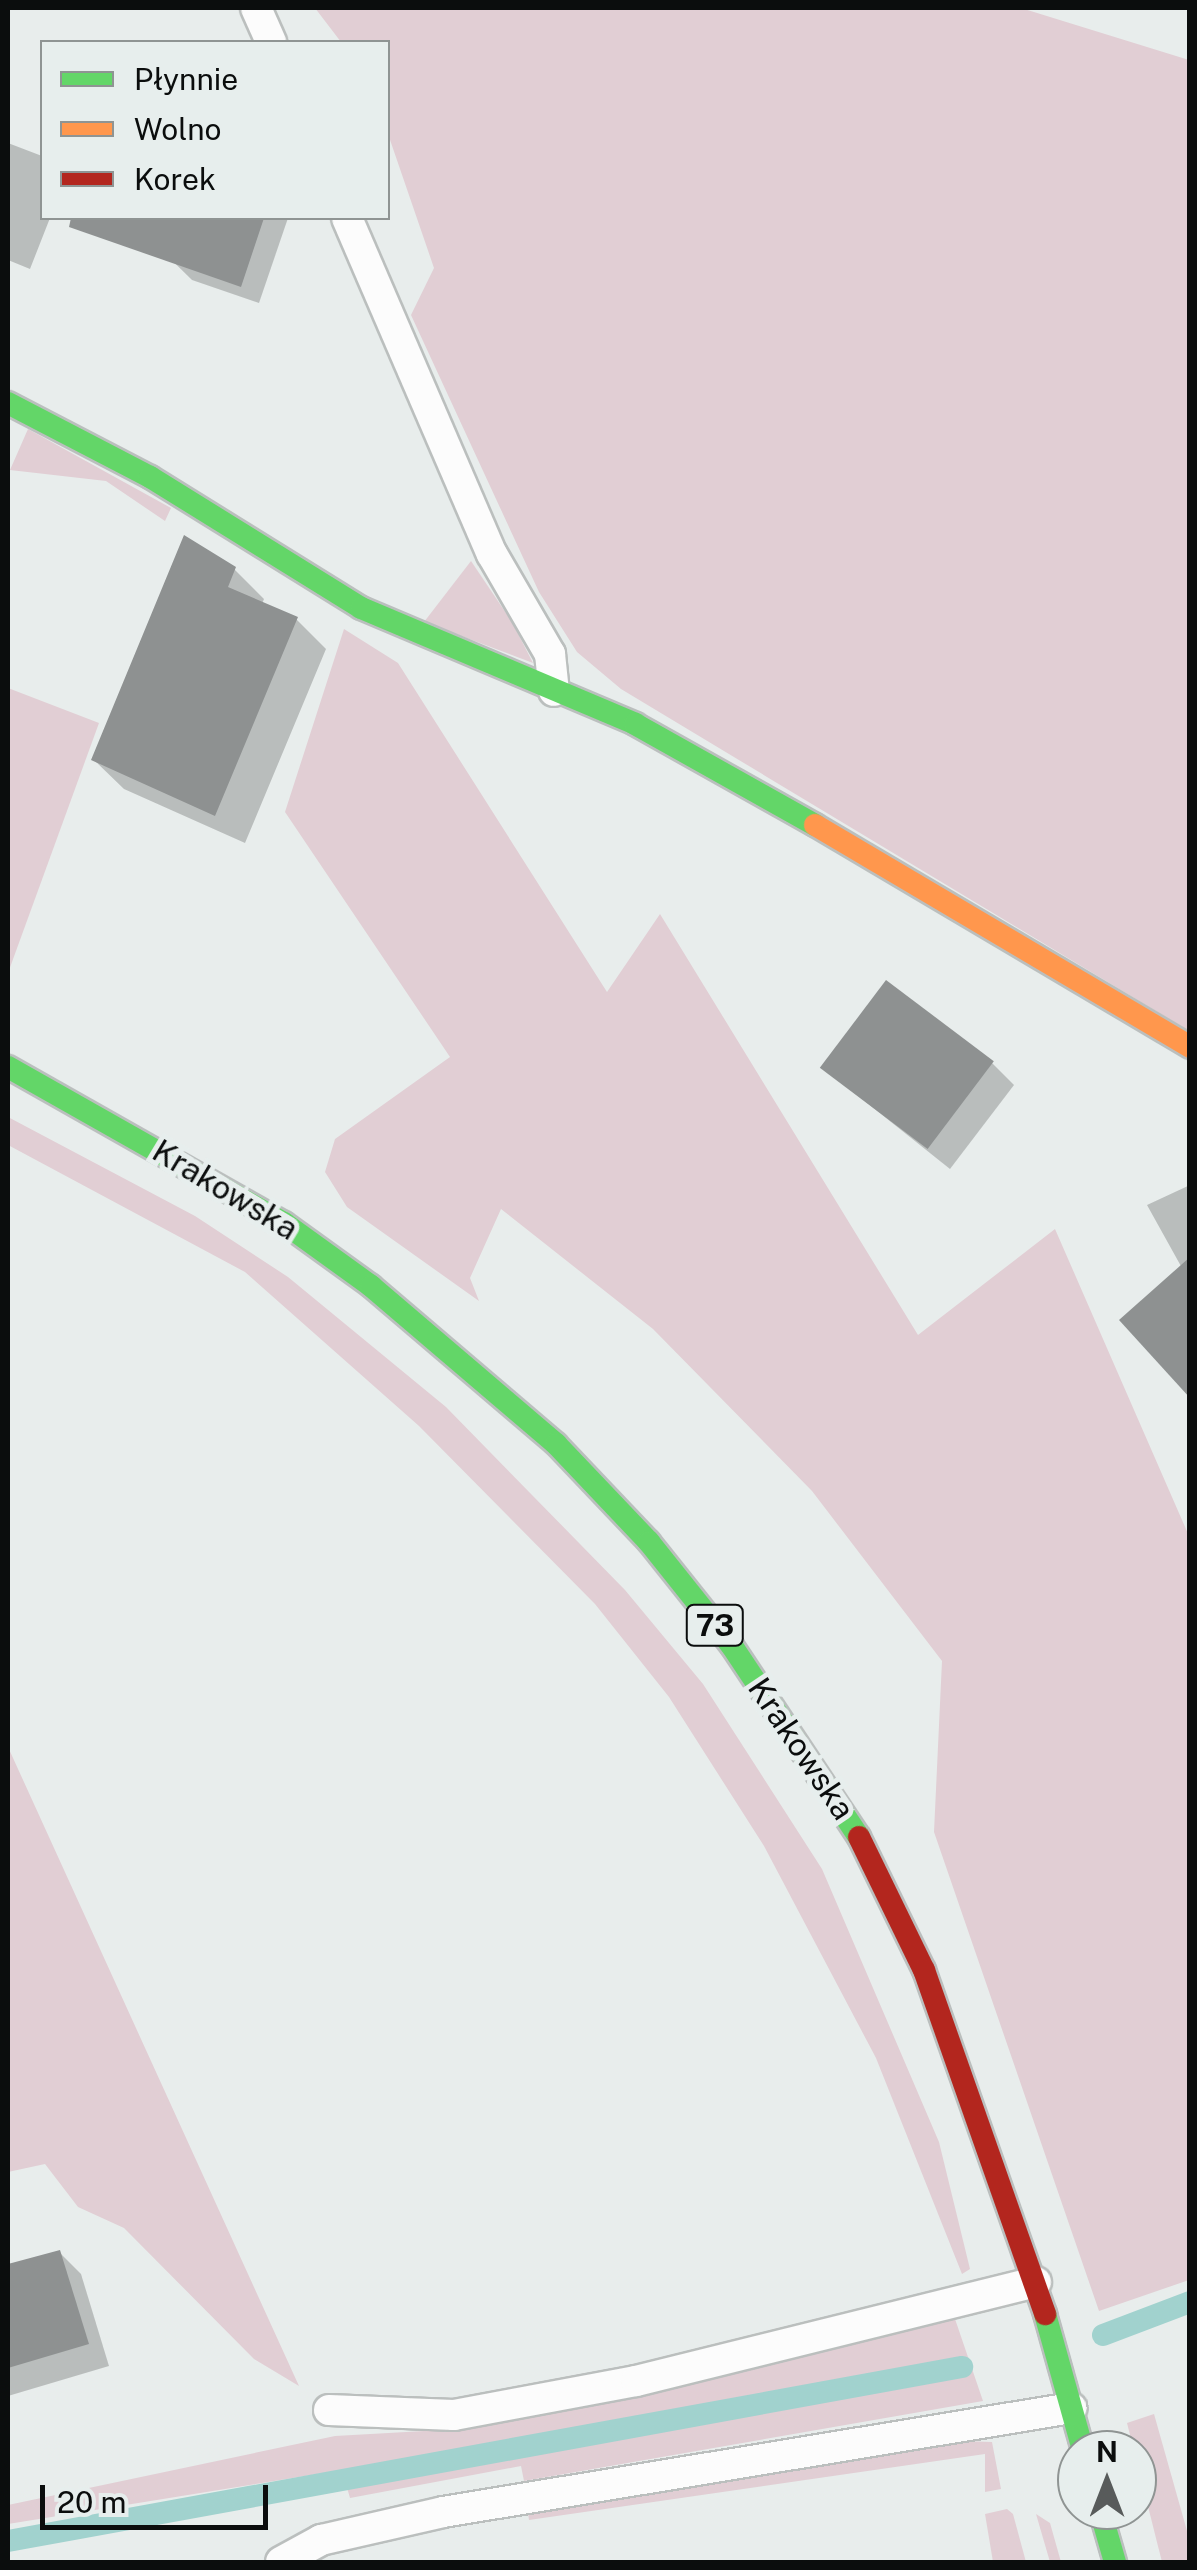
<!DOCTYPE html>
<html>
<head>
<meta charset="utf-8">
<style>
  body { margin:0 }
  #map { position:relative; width:1197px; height:2570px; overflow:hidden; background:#e8edec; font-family:"Public Sans",sans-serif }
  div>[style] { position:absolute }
  .green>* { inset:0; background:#e1ced4 }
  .shadow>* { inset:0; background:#0003 }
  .stream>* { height:22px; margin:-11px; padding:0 11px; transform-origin:11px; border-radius:11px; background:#a1d2ce }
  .building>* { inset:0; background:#8e9191; transform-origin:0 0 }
  .roads { filter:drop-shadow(2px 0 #bbbfbe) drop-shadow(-2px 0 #bbbfbe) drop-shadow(0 2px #bbbfbe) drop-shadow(0 -2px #bbbfbe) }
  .lane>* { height:30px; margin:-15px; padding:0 15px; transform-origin:15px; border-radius:15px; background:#fcfcfc }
  .fast>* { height:22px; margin:-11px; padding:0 11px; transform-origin:11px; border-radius:11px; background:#63d668 }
  .slow>* { height:22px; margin:-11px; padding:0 11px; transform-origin:11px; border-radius:11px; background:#ff974d }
  .jam>* { height:22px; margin:-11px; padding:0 11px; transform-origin:11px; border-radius:11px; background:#b3261e }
  span { translate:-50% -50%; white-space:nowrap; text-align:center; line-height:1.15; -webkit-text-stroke:10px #e7eeed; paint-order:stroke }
  .shield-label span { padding:2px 8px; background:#e7eeed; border:2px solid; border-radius:8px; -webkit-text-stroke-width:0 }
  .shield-label { font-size:30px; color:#0b0d0d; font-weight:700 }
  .street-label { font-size:32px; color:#0b0d0d }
  .frame { position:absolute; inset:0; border:10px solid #0b0d0d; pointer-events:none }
  .legend { position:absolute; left:40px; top:40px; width:350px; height:180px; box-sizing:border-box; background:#e7eeed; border:2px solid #8f9493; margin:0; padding:12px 18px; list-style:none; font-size:30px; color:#0b0d0d }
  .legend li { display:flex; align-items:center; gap:20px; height:50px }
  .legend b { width:50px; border:2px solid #8f9493 }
  .north { position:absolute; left:1057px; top:2430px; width:100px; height:100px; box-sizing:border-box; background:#e7eeed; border:2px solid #8f9493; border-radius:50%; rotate:0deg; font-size:28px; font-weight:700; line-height:40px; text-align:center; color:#0b0d0d }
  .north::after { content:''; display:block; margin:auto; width:35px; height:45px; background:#585b5b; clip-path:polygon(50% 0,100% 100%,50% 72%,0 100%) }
  .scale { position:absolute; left:40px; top:2485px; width:228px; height:45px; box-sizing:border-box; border:5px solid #0b0d0d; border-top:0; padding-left:12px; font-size:30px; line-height:35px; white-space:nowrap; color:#0b0d0d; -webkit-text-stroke:8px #e7eeed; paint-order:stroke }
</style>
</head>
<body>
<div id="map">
  <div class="green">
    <div style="clip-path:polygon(315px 8px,1021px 8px,1189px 60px,1189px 1031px,621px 689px,577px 652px,539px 592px,411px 315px,434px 268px,388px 134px,388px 42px,341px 42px)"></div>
    <div style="clip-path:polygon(28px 429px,171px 508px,165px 521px,106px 481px,10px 470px)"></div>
    <div style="clip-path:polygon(471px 561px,512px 622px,533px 663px,424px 622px)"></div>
    <div style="clip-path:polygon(344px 629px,398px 663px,607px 992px,660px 914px,918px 1335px,1055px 1229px,1189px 1536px,1189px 2280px,1099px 2311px,934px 1832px,942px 1661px,812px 1491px,653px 1329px,501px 1209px,470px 1278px,479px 1301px,347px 1207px,325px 1172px,335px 1139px,450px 1057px,285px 812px)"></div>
    <div style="clip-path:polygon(8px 688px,99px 723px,8px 973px)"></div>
    <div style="clip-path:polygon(8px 1117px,195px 1216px,288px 1277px,446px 1407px,625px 1590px,703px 1684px,822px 1869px,939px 2142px,970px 2269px,962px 2274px,876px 2058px,764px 1846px,669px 1697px,595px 1604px,419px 1426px,245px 1272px,8px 1145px)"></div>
    <div style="clip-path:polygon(8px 1747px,299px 2386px,254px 2359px,124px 2228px,78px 2207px,45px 2164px,8px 2172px)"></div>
    <div style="clip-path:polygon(954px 2316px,983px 2401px,524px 2481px,521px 2466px,350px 2498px,342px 2470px,8px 2524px,8px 2505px,335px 2436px,424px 2431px,553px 2410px)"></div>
    <div style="clip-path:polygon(1154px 2414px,1189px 2538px,1189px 2562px,1162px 2562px,1127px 2423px)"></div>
    <div style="clip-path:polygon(960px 2441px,992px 2442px,1001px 2489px,985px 2492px,985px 2454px,529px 2520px,527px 2506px)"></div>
    <div style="clip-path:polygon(1007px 2509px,1013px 2514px,1026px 2562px,993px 2562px,985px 2514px)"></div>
    <div style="clip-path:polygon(1036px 2514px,1050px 2523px,1061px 2562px,1050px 2562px)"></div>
  </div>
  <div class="shadow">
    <div style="clip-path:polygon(8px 143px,42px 156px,42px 218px,50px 218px,30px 269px,8px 260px)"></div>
    <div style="clip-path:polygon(146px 218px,288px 218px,259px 303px,192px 280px,142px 231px)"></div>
    <div style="clip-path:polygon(234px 569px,264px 599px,262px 604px,296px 619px,326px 649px,245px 843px,124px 789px,94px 760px)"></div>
    <div style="clip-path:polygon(992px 1063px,1014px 1085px,950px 1169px,822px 1067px)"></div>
    <div style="clip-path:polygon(1190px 1185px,1190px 1394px,1182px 1268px,1147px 1205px)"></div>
    <div style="clip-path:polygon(59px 2252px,81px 2274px,109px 2366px,8px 2396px,8px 2267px)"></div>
  </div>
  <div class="stream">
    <div style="left:1103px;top:2335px;width:93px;rotate:-20.8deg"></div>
    <div style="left:8px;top:2541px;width:970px;rotate:-10.34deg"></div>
  </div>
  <div class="building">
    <div style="clip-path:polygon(71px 218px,264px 218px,241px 287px,69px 227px)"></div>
    <div style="clip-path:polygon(184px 535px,236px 567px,228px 587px,298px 617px,215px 816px,91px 760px)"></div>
    <div style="left:886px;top:980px;width:135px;height:110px;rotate:37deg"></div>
    <div style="clip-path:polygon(1190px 1257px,1190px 1398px,1119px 1320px)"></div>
    <div style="clip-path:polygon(60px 2250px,89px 2344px,8px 2368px,8px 2264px)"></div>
  </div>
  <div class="roads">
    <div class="lane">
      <div style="left:256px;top:8px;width:37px;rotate:66deg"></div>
      <div style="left:347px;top:218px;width:366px;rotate:66.7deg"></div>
      <div style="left:492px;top:554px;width:116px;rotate:59.9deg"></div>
      <div style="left:550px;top:654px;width:37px;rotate:84deg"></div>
      <div style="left:329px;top:2410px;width:125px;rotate:2.3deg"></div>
      <div style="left:454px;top:2415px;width:185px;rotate:-10.6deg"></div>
      <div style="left:636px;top:2381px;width:412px;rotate:-13.9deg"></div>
      <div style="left:281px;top:2562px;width:46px;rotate:-28.8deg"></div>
      <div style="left:321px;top:2540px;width:125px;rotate:-12.9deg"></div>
      <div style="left:443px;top:2512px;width:637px;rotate:-9.4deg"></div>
    </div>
    <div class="fast">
      <div style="left:8px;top:403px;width:160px;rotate:27.5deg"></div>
      <div style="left:150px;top:477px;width:248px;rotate:31.8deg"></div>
      <div style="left:361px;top:608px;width:298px;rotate:22.9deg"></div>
      <div style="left:635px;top:724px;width:206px;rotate:29.3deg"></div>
      <div style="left:8px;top:1067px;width:317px;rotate:29.5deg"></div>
      <div style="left:284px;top:1223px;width:107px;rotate:35.9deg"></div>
      <div style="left:371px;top:1286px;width:243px;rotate:40.5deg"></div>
      <div style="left:556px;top:1444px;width:135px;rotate:46.5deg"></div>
      <div style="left:649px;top:1542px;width:133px;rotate:51.4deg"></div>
      <div style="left:732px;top:1646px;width:229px;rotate:56.4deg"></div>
      <div style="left:1045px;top:2314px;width:141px;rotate:74.4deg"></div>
      <div style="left:1100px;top:2510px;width:54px;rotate:73.9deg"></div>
    </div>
    <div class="slow">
      <div style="left:815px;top:825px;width:436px;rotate:30.6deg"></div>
    </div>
    <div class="jam">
      <div style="left:859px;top:1837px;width:148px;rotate:64deg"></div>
      <div style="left:924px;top:1970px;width:365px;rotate:70.6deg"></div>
    </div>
  </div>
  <div class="shield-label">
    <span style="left:715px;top:1625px">73</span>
  </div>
  <div class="street-label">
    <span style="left:225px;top:1190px;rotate:31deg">Krakowska</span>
    <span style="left:801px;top:1749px;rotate:56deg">Krakowska</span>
  </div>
  <div class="frame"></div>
  <ul class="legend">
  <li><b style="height:12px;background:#63d668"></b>Płynnie</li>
  <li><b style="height:12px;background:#ff974d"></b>Wolno</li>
  <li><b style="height:12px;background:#b3261e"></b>Korek</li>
  </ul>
  <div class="north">N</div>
  <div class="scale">20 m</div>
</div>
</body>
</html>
